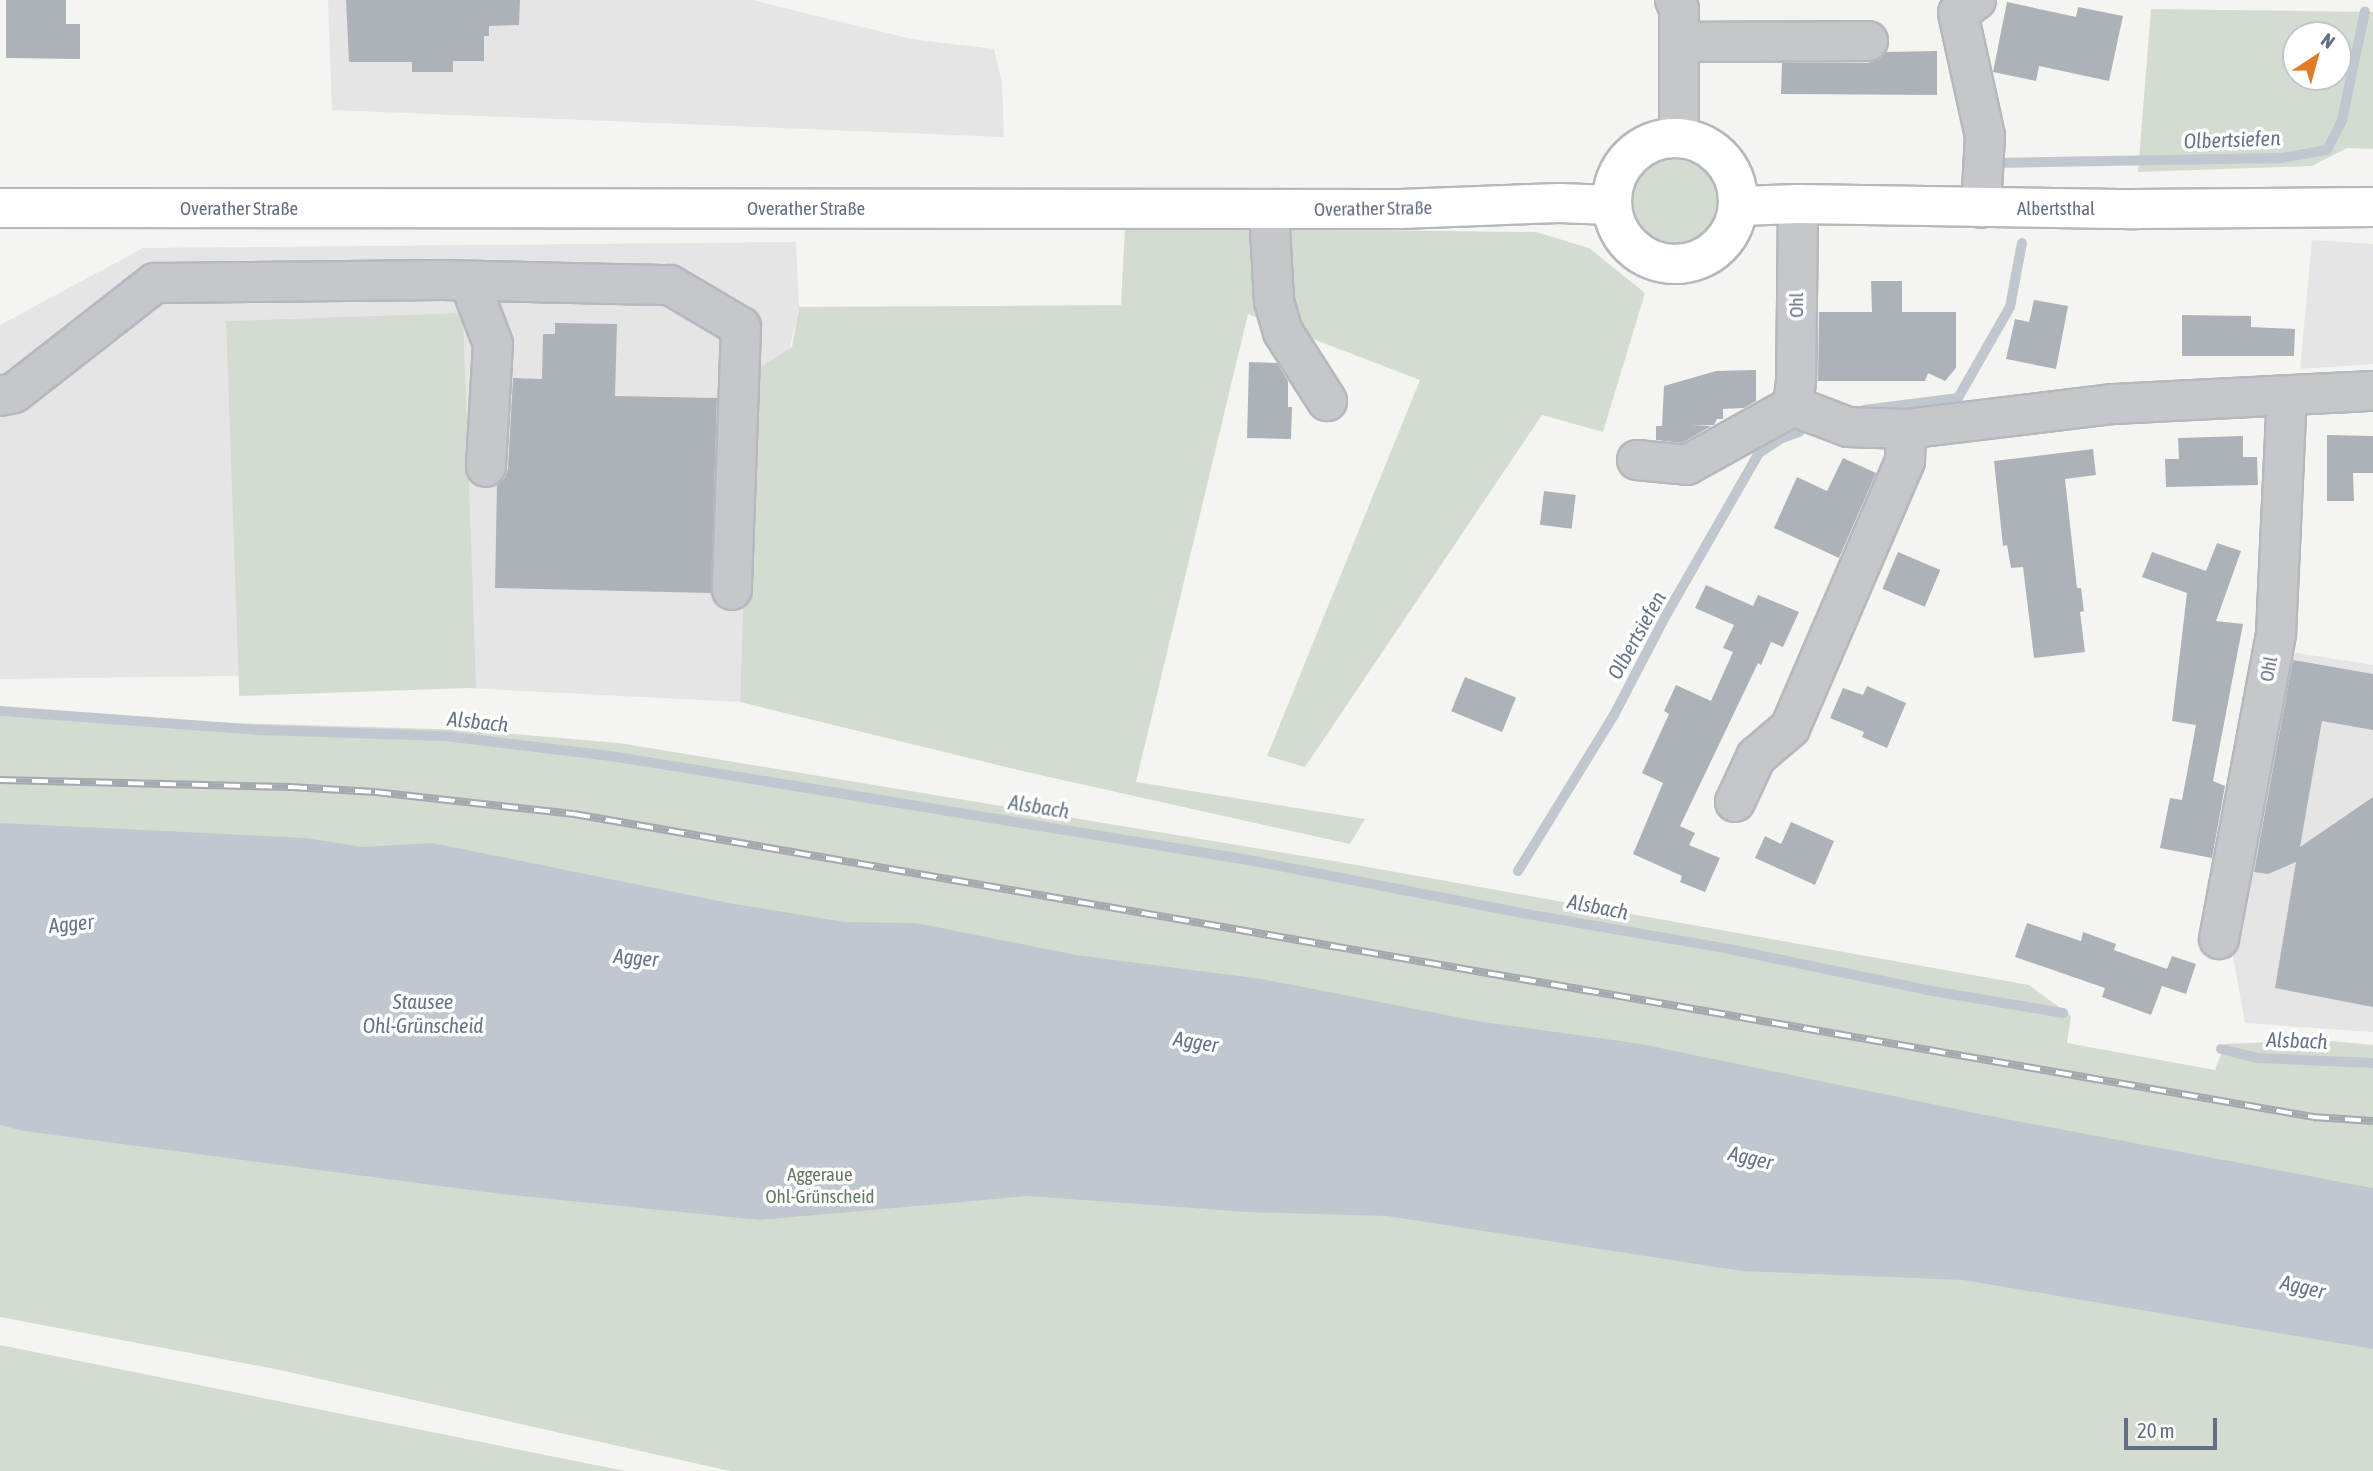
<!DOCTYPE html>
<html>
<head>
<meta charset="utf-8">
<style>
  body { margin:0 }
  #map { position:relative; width:2373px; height:1471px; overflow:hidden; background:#f4f5f1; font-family:"Asap Condensed",sans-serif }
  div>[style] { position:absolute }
  .built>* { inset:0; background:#e5e5e5 }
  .green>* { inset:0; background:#d4dcd2; transform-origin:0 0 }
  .round { border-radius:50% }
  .water>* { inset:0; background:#c1c7cf }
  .stream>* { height:10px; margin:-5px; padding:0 5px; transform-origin:5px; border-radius:5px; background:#c1c7cf }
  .building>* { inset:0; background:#adb2b9; transform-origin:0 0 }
  .roads { filter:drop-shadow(2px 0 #b5b8bd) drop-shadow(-2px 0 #b5b8bd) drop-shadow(0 2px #b5b8bd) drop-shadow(0 -2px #b5b8bd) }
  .minor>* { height:38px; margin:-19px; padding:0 19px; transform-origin:19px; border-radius:19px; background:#c5c7cb }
  .major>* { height:38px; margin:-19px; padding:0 19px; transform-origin:19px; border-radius:19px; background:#fff }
  .major>.ring { margin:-19px; padding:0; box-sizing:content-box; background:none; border:38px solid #fff; border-radius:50% }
  .rail>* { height:8px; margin-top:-4px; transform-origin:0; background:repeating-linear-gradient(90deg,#fff 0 16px,#a5a8af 0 32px); box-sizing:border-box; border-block:2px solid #a5a8af }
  span { translate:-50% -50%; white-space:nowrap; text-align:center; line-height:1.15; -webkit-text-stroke:7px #fff; paint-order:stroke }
  .street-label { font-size:19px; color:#646e82 }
  .park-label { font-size:19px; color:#637963 }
  .water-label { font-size:21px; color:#657586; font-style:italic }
  .north { position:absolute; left:2282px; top:21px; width:70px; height:70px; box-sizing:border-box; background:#fff; border:2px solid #c1c5cd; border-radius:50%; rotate:36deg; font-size:19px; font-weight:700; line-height:28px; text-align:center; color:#646e82 }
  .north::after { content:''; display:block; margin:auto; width:24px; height:32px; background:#e07b26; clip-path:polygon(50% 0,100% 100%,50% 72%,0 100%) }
  .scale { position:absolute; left:2124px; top:1418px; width:93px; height:32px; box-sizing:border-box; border:4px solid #646e82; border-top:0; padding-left:9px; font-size:21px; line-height:24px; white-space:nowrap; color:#646e82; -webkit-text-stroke:5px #fff; paint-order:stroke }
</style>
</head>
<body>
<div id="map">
  <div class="built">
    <div style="clip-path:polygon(328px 0,753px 0,911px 39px,994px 49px,1002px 83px,1004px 137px,332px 110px)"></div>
    <div style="clip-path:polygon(2312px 240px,2373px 244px,2373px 364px,2300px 369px)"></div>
    <div style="clip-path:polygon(796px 242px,799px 307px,746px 546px,740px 702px,231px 676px,0 679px,0 325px,143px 248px)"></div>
    <div style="clip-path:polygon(2285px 651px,2373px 665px,2373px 1032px,2245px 1023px,2229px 934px)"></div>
  </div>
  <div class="green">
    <div style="clip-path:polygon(evenodd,2151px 9px,2373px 12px,2373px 149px,2347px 148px,2312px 166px,2138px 172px,2151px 9px,2296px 35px,2338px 35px,2338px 77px,2296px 77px,2296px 35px)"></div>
    <div class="round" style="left:1632px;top:157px;width:88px;height:88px"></div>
    <div style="clip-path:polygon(1125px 227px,1536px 232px,1589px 248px,1645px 293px,1603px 432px,1542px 415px,1305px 767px,1267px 756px,1420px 380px,1248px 314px,1136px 782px,1365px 819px,1350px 844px,1022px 771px,740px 702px,751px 373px,792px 347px,799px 307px,1121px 305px)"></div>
    <div style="left:463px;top:313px;width:375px;height:237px;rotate:88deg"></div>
    <div style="clip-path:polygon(0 716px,469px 730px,619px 743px,1334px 861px,2029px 985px,2071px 1016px,2067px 1043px,2215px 1070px,2225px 1044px,2321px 1040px,2373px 1045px,2373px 1471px,730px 1471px,280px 1370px,0 1317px)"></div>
    <div style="clip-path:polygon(0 1345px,625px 1471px,0 1471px)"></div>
  </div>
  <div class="water">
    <div style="clip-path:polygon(0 823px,306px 838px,363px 847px,432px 843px,734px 904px,845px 922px,916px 923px,1076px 955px,1262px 979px,1477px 1021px,1641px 1044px,1985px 1115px,2373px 1188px,2373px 1349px,1963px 1280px,1742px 1271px,1387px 1216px,1248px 1212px,1028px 1196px,760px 1220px,501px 1194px,24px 1131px,0 1125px)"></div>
  </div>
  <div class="stream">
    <div style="left:1992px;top:163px;width:289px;rotate:-1deg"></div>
    <div style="left:2281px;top:158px;width:47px;rotate:-9.9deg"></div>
    <div style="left:2327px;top:150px;width:34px;rotate:-63deg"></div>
    <div style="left:2342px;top:120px;width:111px;rotate:-78.1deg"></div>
    <div style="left:1864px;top:410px;width:95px;rotate:-7.3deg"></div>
    <div style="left:1958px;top:398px;width:105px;rotate:-60.3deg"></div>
    <div style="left:2010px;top:307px;width:65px;rotate:-79.4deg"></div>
    <div style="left:0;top:711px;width:262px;rotate:4.2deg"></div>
    <div style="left:261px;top:730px;width:184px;rotate:1.9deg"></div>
    <div style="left:445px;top:736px;width:167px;rotate:6.9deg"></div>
    <div style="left:611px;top:756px;width:652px;rotate:9.27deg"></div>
    <div style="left:1254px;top:861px;width:272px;rotate:11deg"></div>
    <div style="left:1521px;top:913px;width:211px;rotate:9.8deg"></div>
    <div style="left:1729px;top:949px;width:202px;rotate:11.7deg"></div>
    <div style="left:1927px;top:990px;width:138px;rotate:9.6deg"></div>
    <div style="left:1518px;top:871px;width:183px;rotate:-58.4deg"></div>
    <div style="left:1614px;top:715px;width:110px;rotate:-62.5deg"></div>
    <div style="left:1665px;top:617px;width:189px;rotate:-60.2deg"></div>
    <div style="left:1759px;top:453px;width:27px;rotate:-33deg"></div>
    <div style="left:1782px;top:438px;width:18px;rotate:-19deg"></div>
    <div style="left:2221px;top:1049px;width:36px;rotate:14deg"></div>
    <div style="left:2256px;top:1058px;width:117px;rotate:2.4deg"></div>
  </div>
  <div class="building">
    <div style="clip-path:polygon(6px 0,66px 0,66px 24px,80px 24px,80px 59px,6px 58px)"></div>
    <div style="clip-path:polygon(346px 0,520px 0,519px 25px,489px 26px,489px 36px,484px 36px,484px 61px,453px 61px,453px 72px,412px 72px,412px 62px,349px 62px)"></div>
    <div style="clip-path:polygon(2007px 2px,2076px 17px,2078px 7px,2123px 16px,2109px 81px,2039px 66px,2036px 81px,1993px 72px)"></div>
    <div style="clip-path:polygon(1937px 51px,1937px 95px,1781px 94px,1782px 63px,1868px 63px,1880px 59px,1887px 52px)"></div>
    <div style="clip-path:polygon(1871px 281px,1902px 281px,1902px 312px,1956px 312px,1956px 368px,1945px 381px,1928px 373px,1925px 381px,1818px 381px,1819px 312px,1872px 312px)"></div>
    <div style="clip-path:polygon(2034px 300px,2068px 306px,2056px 369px,2006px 359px,2015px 319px,2029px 322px)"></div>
    <div style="clip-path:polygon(2182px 315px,2251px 316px,2251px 327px,2295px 329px,2294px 356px,2182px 356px)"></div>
    <div style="clip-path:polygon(555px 323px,617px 324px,615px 396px,717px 398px,711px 593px,495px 588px,497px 485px,505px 478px,508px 468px,513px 378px,542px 379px,543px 334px,555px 334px)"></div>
    <div style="clip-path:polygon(1249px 362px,1277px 363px,1288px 381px,1288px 407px,1292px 407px,1291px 439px,1247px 438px)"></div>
    <div style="clip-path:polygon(1756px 370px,1756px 401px,1744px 408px,1723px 409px,1723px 419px,1717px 419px,1714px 425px,1691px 425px,1711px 426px,1682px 443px,1656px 440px,1656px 426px,1662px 426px,1664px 386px,1716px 371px)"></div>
    <div style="clip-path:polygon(2327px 435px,2373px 436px,2373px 473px,2353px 473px,2354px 501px,2327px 501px)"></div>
    <div style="clip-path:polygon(2243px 436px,2243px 457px,2257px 457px,2258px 485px,2166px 487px,2165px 459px,2179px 459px,2178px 438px)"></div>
    <div style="clip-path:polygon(2093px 449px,2096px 475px,2065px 479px,2077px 588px,2081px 588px,2084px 611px,2080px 612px,2085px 652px,2034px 658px,2023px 567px,2011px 568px,2007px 545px,2003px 546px,1994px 461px)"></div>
    <div style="clip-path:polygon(1843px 458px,1876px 473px,1839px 558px,1774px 528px,1797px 477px,1827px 491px)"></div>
    <div style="left:1544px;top:491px;width:32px;height:34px;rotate:7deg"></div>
    <div style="clip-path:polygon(2217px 543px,2241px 551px,2216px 621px,2243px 624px,2213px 781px,2225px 786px,2212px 858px,2160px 848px,2170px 798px,2182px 800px,2196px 725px,2172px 721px,2187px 593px,2142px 577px,2152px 552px,2206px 571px)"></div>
    <div style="left:1898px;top:552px;width:46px;height:40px;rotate:23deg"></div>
    <div style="clip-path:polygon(1706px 585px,1753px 606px,1758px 595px,1799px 612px,1783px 647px,1771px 642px,1761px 665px,1758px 663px,1680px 826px,1695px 833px,1689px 845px,1720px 858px,1705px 892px,1680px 882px,1682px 876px,1633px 854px,1663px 783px,1642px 773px,1669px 714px,1664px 711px,1676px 685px,1711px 701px,1733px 652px,1723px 648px,1734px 625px,1695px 608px)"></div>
    <div style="clip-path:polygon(2293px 660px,2373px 674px,2373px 730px,2322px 721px,2300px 847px,2373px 797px,2373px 1007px,2275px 988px,2296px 862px,2268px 874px,2254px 872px)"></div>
    <div style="left:1465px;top:677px;width:55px;height:37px;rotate:22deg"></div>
    <div style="clip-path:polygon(1867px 686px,1906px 703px,1887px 748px,1862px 737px,1864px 732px,1830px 718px,1843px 688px,1863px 695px)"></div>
    <div style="clip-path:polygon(1791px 822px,1834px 841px,1815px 885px,1755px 858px,1765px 836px,1781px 844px)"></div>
    <div style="clip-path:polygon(2027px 923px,2081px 941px,2083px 932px,2116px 944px,2114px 950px,2167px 969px,2172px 956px,2196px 964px,2186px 994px,2162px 986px,2151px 1015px,2102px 997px,2105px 988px,2015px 957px)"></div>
  </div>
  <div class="roads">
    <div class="minor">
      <div style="left:1675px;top:0;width:10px;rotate:66deg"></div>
      <div style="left:1679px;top:9px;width:128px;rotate:90deg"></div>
      <div style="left:1976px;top:0;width:22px;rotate:144deg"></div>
      <div style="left:1958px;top:13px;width:126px;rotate:77.6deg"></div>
      <div style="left:1985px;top:136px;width:72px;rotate:93.2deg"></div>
      <div style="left:1679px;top:42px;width:189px;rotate:-0.3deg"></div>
      <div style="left:1798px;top:204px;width:177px;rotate:90.6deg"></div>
      <div style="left:1796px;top:381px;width:25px;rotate:97deg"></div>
      <div style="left:1793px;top:406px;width:59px;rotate:20.9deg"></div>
      <div style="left:1848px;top:427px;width:58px;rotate:2deg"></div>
      <div style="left:1906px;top:429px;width:209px;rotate:-6.9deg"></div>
      <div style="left:2114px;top:404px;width:259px;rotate:-2.9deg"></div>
      <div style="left:1269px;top:209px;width:92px;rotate:86.9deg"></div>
      <div style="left:1274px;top:301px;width:32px;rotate:74deg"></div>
      <div style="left:1283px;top:332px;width:82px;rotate:57.5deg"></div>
      <div style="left:469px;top:281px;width:67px;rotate:69.1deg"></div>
      <div style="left:493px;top:344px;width:123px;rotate:93.3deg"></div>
      <div style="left:0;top:396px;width:14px;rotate:-12deg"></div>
      <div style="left:14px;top:393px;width:179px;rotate:-38deg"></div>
      <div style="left:155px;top:283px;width:287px;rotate:-0.6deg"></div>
      <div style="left:442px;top:280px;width:228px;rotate:1.3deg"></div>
      <div style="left:670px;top:285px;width:82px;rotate:30.6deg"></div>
      <div style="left:741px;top:327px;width:263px;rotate:92deg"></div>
      <div style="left:1637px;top:460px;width:50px;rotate:5.7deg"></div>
      <div style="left:1687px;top:465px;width:121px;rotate:-29.1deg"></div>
      <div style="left:1735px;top:802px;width:50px;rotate:-65deg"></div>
      <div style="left:1756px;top:757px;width:45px;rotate:-40.5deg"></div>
      <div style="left:1790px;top:728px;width:291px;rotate:-66.7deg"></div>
      <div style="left:1905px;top:461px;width:32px;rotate:-88deg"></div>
      <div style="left:2219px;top:939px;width:310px;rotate:-79.4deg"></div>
      <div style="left:2276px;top:634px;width:239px;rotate:-87.4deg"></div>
    </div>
    <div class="major">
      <div class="ring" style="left:1612px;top:138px;width:88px;height:88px"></div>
      <div style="left:1739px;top:206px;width:59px;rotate:-1.9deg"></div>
      <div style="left:1798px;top:204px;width:337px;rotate:0.9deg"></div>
      <div style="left:2135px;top:209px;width:238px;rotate:-0.5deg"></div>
      <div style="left:0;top:208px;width:1400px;rotate:0.04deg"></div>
      <div style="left:1400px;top:209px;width:159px;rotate:-2.2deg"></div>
      <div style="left:1559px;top:203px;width:53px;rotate:2.2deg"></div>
    </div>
  </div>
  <div class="rail">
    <div style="left:0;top:780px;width:291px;rotate:1.4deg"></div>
    <div style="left:291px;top:787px;width:84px;rotate:3.4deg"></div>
    <div style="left:375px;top:792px;width:200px;rotate:6.3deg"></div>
    <div style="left:574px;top:814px;width:1765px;rotate:9.88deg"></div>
    <div style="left:2313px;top:1117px;width:60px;rotate:3.8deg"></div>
  </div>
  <div class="street-label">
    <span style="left:239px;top:209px">Overather Straße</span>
    <span style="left:806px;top:209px">Overather Straße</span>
    <span style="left:1373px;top:209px;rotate:-1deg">Overather Straße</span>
    <span style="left:2056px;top:209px">Albertsthal</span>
    <span style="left:1797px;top:305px;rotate:-90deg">Ohl</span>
    <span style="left:2269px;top:669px;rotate:-79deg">Ohl</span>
  </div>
  <div class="park-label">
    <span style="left:820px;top:1186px">Aggeraue<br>Ohl-Grünscheid</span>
  </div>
  <div class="water-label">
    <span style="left:2232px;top:139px;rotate:-2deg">Olbertsiefen</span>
    <span style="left:1636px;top:635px;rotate:-61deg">Olbertsiefen</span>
    <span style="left:478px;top:721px;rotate:6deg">Alsbach</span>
    <span style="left:1039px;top:806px;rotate:9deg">Alsbach</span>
    <span style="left:1598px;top:906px;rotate:11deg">Alsbach</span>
    <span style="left:71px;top:923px;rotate:-6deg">Agger</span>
    <span style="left:636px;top:957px;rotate:5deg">Agger</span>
    <span style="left:423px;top:1013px">Stausee<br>Ohl-Grünscheid</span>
    <span style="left:2297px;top:1040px;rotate:2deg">Alsbach</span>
    <span style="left:1196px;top:1041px;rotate:9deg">Agger</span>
    <span style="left:1751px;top:1157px;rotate:13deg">Agger</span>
    <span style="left:2303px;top:1286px;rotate:13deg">Agger</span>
  </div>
  <div class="north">N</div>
  <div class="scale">20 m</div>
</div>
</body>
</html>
